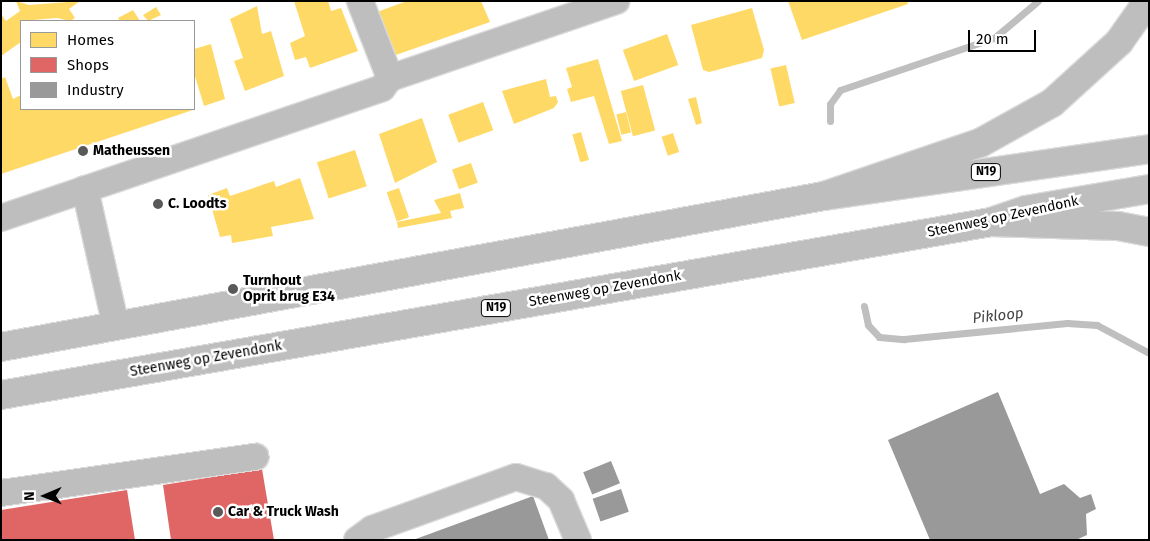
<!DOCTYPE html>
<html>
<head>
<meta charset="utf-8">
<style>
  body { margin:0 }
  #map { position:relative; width:1150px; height:541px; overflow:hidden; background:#fff; font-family:"Fira Sans",sans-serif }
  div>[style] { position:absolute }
  .homes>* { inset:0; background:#ffd966; transform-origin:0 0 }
  .shops>* { inset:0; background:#e06666 }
  .industry>* { inset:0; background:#999; transform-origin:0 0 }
  .stream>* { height:7px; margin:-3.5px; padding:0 3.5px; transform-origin:3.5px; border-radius:3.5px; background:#bfbfbf }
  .roads { filter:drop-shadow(1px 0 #dbdbdb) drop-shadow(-1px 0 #dbdbdb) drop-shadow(0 1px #dbdbdb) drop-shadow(0 -1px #dbdbdb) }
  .minor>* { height:26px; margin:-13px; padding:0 13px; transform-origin:13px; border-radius:13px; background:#bebebe }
  .major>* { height:28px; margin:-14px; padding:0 14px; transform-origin:14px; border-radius:14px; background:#bebebe }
  .highway>* { height:28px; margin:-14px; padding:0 14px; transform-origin:14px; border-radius:14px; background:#bebebe }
  .dots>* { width:14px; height:14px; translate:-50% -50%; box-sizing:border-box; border:2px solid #fff; border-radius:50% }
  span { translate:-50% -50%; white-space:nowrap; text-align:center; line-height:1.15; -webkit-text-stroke:5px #fff; paint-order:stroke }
  .shield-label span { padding:1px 4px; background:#fff; border:1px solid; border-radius:4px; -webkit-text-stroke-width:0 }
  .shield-label { font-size:12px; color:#000; font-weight:700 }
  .poi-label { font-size:14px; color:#000; font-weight:700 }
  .left { translate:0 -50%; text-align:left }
  .street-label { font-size:14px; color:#000 }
  .water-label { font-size:15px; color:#444; font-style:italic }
  .frame { position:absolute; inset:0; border:2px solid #000; pointer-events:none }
  .legend { position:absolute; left:20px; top:20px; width:175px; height:90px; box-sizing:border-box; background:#fff; border:1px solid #999; margin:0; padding:6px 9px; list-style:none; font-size:15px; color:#000 }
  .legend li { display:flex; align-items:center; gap:10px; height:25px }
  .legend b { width:25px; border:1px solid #999 }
  .north { position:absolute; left:20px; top:471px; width:50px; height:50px; -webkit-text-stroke:4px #fff; paint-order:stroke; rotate:269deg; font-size:14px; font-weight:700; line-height:20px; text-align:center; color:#000 }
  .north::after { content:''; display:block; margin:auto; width:18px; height:22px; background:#000; clip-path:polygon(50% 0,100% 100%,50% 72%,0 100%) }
  .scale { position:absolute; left:968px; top:30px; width:68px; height:22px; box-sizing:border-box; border:2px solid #000; border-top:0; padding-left:6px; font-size:15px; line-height:18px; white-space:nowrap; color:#000; -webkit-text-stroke:4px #fff; paint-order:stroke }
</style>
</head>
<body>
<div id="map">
  <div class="homes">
    <div style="clip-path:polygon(16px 1px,29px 5px,80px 1px,69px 9px,75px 18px,70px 21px,57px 18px,21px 21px,21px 42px,1px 56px,1px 14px,6px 21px,20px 11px)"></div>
    <div style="clip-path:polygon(294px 1px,328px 1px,331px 11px,341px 8px,358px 51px,310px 68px,306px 57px,295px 60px,290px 43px,305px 36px)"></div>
    <div style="clip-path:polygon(407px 1px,481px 1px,490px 22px,393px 56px,377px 12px)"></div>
    <div style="clip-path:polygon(788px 1px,907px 1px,908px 4px,802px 40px)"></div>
    <div style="clip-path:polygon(257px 6px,262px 34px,271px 31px,284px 76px,245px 91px,234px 61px,243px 58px,230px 19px)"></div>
    <div style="clip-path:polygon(156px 7px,161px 15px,148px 21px,143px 15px)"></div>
    <div style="clip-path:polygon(752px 8px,764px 50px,762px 58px,709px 72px,703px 70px,691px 25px)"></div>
    <div style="clip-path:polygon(133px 10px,140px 21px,120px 21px,118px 18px)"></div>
    <div style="left:667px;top:34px;width:33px;height:47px;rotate:70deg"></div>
    <div style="clip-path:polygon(211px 44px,225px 99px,204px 106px,194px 73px,194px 49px)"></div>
    <div style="clip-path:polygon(598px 59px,622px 141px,609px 144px,594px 96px,571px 102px,567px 89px,572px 87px,566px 68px)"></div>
    <div style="left:786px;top:65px;width:39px;height:16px;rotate:77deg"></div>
    <div style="clip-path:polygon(5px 77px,13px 99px,21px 95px,21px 109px,196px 109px,1px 174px,1px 79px)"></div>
    <div style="clip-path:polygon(546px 79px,550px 97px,556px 96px,558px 102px,554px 108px,514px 124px,502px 91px)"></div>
    <div style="left:643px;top:85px;width:47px;height:23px;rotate:75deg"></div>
    <div style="clip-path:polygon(696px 97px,702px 123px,696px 125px,688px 99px)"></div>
    <div style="left:483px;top:102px;width:30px;height:37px;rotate:70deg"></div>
    <div style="left:626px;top:112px;width:21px;height:10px;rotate:76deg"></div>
    <div style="clip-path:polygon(422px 118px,437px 162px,395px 183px,379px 134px)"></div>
    <div style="left:581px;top:132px;width:29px;height:9px;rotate:74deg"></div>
    <div style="left:673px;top:133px;width:20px;height:12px;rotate:72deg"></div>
    <div style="left:355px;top:150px;width:38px;height:40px;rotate:72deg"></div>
    <div style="left:471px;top:163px;width:21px;height:20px;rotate:71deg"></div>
    <div style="clip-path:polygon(300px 178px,314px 219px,271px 227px,273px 236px,232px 243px,231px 235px,220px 237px,208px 195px,227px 188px,230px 196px,274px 181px,276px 187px)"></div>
    <div style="left:399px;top:188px;width:31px;height:13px;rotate:71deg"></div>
    <div style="clip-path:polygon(460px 193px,464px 208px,450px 211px,452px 218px,398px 228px,397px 222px,441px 213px,434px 200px)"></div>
  </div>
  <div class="shops">
    <div style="clip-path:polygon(262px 469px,274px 540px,171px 540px,163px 485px)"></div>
    <div style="clip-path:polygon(127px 490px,135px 540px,1px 540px,1px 510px)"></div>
  </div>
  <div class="industry">
    <div style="clip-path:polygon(998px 392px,1040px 494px,1064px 484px,1080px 498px,1091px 494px,1096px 509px,1086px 514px,1087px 535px,1076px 540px,930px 540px,888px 440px)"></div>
    <div style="left:611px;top:461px;width:24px;height:30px;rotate:68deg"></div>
    <div style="left:621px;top:489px;width:24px;height:30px;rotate:71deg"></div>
    <div style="clip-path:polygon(533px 496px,549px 540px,413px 540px)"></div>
  </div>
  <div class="stream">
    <div style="left:830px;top:121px;width:17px;rotate:-90deg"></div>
    <div style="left:830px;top:104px;width:17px;rotate:-54deg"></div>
    <div style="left:840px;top:90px;width:163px;rotate:-18.7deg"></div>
    <div style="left:994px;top:38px;width:57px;rotate:-40.1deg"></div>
    <div style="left:864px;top:306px;width:19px;rotate:78deg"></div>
    <div style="left:868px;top:325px;width:16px;rotate:47deg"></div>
    <div style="left:879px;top:337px;width:25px;rotate:5deg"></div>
    <div style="left:904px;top:339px;width:164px;rotate:-5.6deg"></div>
    <div style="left:1067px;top:323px;width:30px;rotate:4deg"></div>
    <div style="left:1097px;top:325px;width:59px;rotate:28.3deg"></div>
  </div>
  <div class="roads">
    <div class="minor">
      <div style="left:360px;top:1px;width:83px;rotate:68.7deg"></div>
      <div style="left:85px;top:189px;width:136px;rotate:77.3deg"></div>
      <div style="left:1px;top:218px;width:403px;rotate:-18.8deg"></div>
      <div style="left:382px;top:88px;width:13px;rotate:-51deg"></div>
      <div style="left:390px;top:78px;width:239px;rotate:-18.8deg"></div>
      <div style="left:1px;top:493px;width:257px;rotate:-8.1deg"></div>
      <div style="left:357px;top:540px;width:19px;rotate:-36deg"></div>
      <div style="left:372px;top:529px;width:153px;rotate:-19.9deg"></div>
      <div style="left:516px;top:477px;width:31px;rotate:17deg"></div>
      <div style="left:546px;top:486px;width:21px;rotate:43deg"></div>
      <div style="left:561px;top:500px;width:43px;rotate:67deg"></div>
    </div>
    <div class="major">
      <div style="left:1px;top:347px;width:837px;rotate:-10.4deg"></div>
      <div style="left:824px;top:196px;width:328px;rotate:-8.2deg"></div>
      <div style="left:1px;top:395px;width:1005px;rotate:-9.91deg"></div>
      <div style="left:991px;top:222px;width:37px;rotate:-19deg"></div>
      <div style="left:1026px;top:210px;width:125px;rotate:-9.7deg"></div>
    </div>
    <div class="highway">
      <div style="left:824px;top:196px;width:165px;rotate:-18.8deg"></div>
      <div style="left:980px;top:143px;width:82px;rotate:-29.1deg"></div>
      <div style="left:1052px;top:103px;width:91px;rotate:-42.3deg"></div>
      <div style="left:1119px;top:42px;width:50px;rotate:-54.7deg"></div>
      <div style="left:991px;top:222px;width:127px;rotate:1.8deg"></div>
      <div style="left:1118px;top:226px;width:32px;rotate:11deg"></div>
    </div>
  </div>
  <div class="dots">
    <div style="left:83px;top:151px;background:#595959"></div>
    <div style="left:158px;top:204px;background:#595959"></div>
    <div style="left:233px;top:289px;background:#595959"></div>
    <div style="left:218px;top:512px;background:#595959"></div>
  </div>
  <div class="shield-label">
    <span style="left:986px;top:172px">N19</span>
    <span style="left:496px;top:308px">N19</span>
  </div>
  <div class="poi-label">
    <span class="left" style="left:93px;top:151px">Matheussen</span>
    <span class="left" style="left:168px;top:204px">C. Loodts</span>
    <span class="left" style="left:243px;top:289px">Turnhout<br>Oprit brug E34</span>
    <span class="left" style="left:228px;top:512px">Car &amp; Truck Wash</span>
  </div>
  <div class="street-label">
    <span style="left:1003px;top:217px;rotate:-12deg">Steenweg op Zevendonk</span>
    <span style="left:605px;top:289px;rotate:-10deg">Steenweg op Zevendonk</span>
    <span style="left:206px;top:359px;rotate:-10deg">Steenweg op Zevendonk</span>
  </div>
  <div class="water-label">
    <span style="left:998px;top:316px;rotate:-6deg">Pikloop</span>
  </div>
  <div class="frame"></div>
  <ul class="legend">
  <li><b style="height:14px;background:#ffd966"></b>Homes</li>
  <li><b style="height:14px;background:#e06666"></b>Shops</li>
  <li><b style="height:14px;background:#999"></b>Industry</li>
  </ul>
  <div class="north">N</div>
  <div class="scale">20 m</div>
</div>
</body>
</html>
